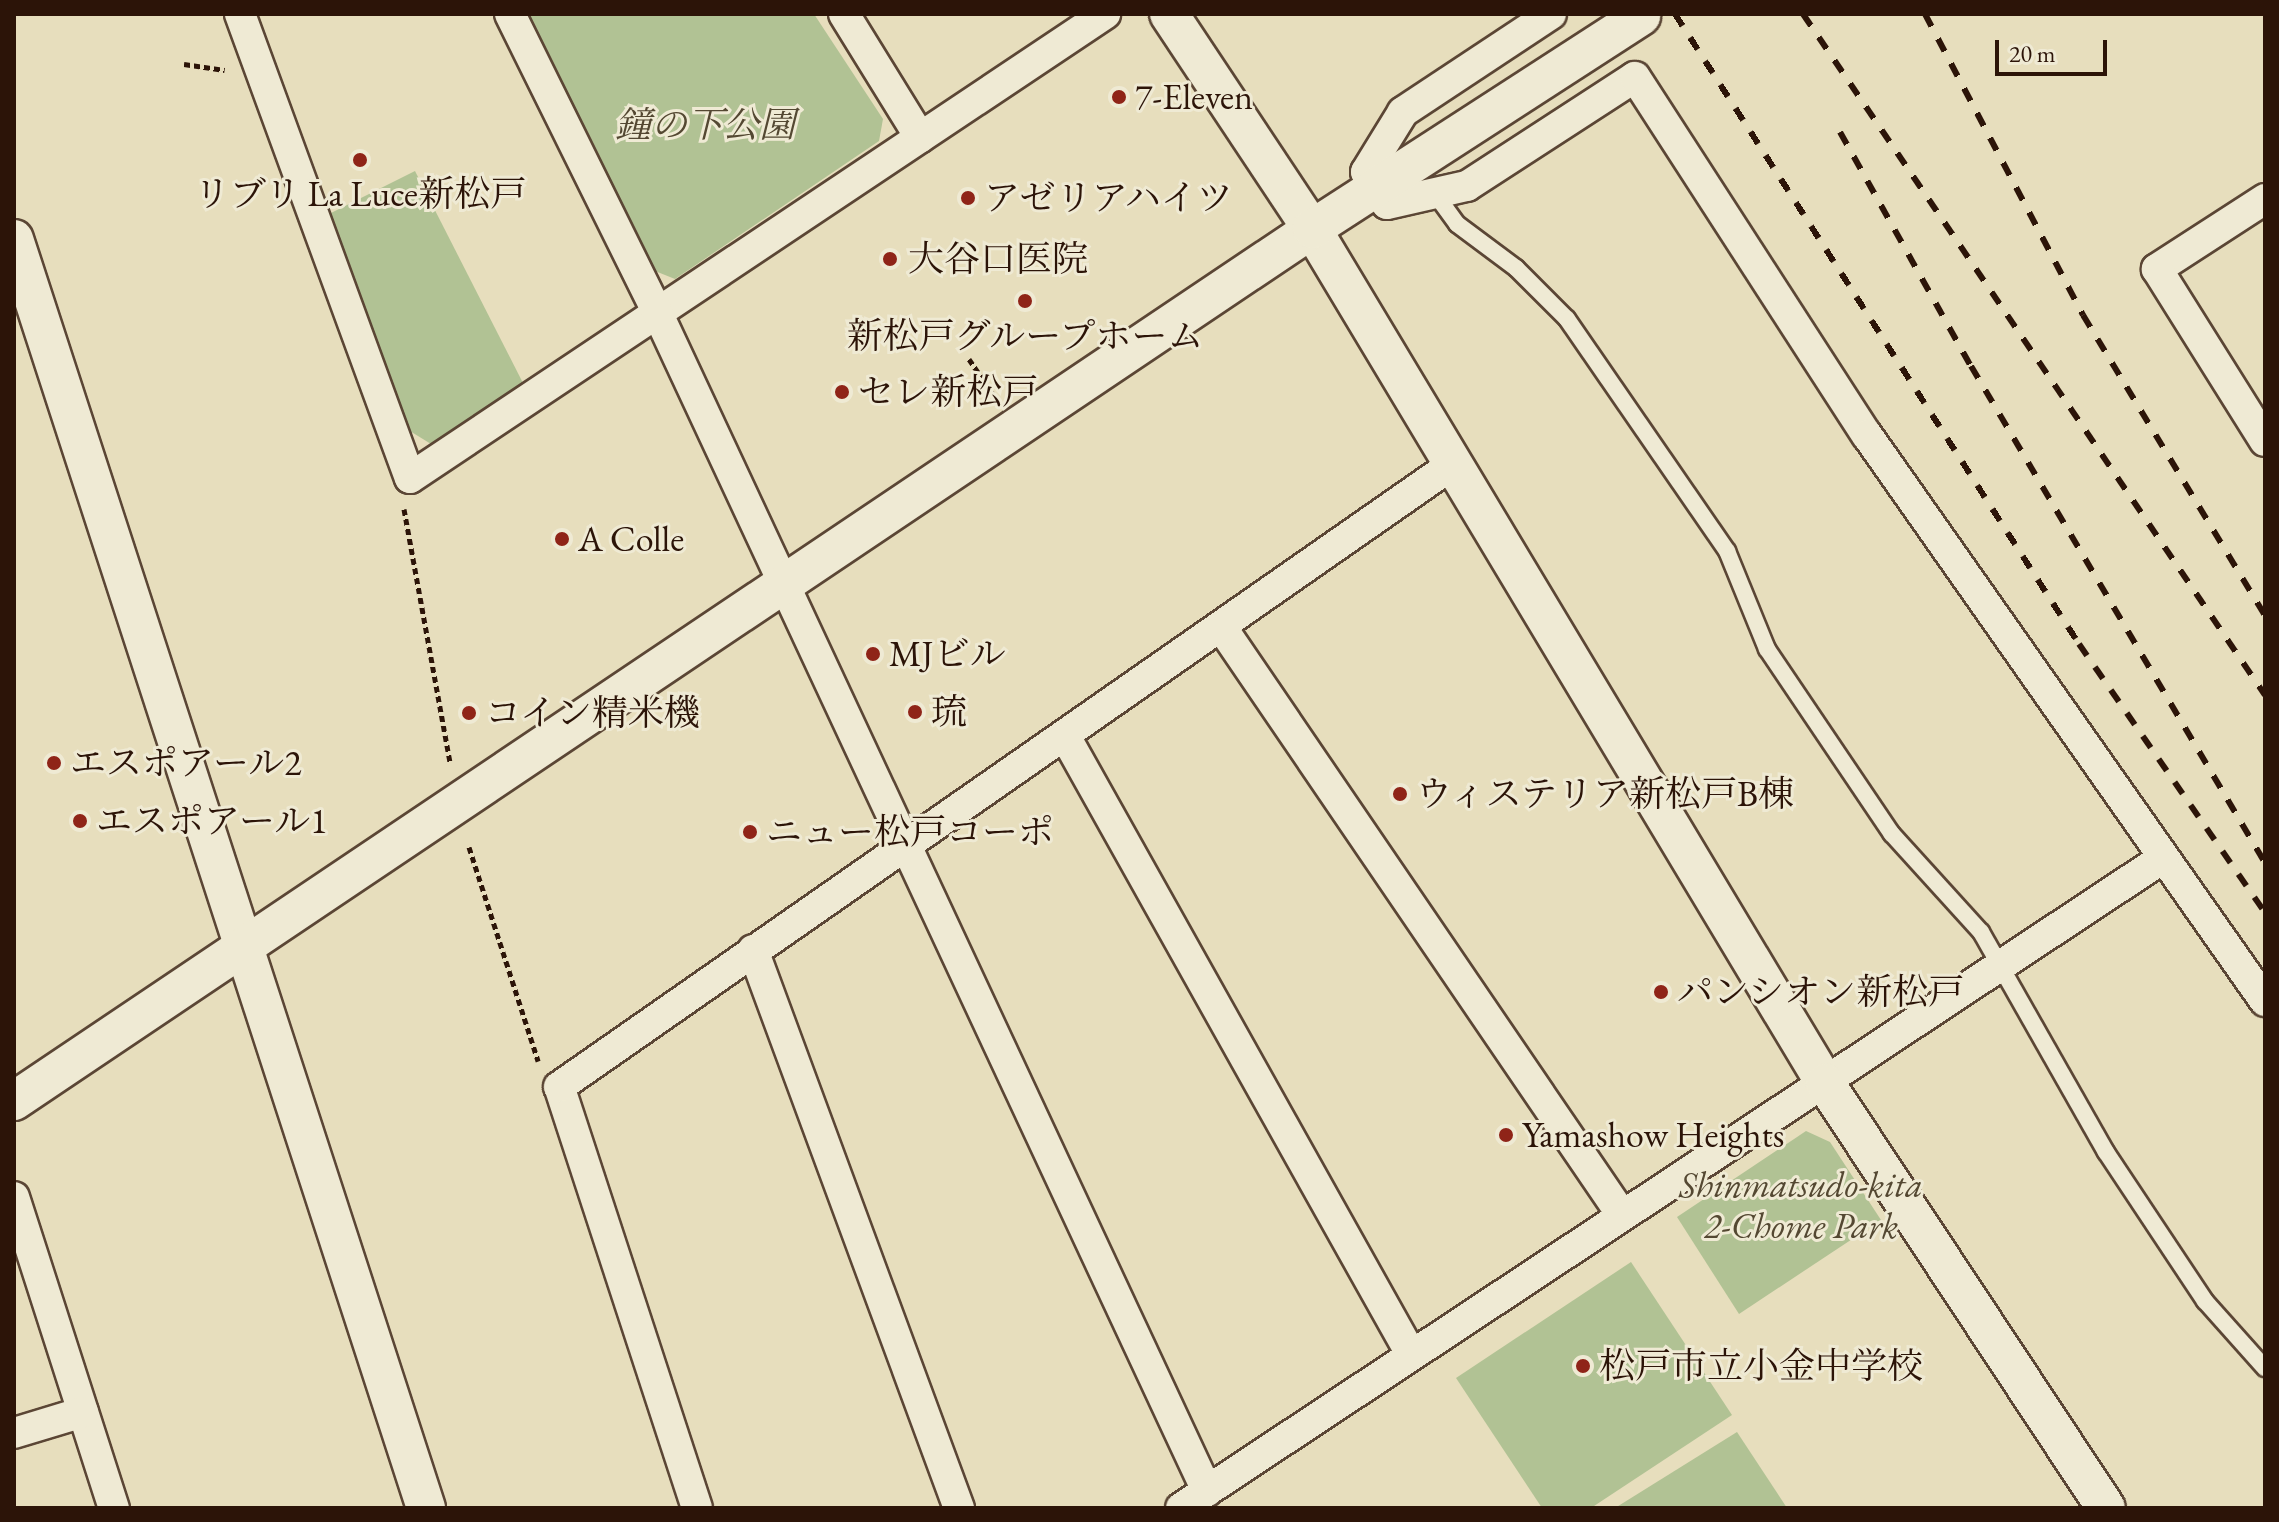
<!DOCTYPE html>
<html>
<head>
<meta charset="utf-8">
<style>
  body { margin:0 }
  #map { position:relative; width:2279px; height:1522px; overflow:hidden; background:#e7debd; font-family:"EB Garamond","Noto Serif JP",serif }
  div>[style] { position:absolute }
  .green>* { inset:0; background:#b1c294 }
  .path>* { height:5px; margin-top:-2.5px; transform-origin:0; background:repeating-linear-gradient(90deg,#2c1408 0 6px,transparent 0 10px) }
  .roads { filter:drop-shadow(2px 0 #5b4635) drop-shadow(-2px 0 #5b4635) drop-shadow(0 2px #5b4635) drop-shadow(0 -2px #5b4635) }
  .service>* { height:16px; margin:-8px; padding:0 8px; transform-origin:8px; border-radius:8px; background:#efead4 }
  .minor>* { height:30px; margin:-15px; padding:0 15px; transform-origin:15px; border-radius:15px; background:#efead4 }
  .tertiary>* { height:38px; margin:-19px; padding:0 19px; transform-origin:19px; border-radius:19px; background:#efead4 }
  .rail>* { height:6px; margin-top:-3px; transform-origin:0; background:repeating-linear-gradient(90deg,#2c1408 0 14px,transparent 0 28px) }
  .dots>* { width:22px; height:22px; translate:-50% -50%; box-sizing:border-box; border:4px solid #efead4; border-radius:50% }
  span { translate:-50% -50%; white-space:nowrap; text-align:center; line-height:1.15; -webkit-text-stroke:6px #efead4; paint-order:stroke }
  .poi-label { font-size:36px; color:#2c1408 }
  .left { translate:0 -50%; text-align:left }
  .park-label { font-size:36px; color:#544832; font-style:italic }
  .frame { position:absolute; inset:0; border:16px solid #2c1408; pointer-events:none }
  .scale { position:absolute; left:1995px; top:40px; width:112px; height:36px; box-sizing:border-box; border:4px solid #2c1408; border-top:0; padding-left:10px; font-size:24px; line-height:28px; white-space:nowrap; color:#2c1408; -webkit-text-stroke:6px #efead4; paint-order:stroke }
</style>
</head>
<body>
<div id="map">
  <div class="green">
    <div style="clip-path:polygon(524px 14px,814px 14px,883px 119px,879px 141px,675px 279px,655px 271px)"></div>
    <div style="clip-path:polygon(415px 171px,525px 387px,446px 441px,431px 444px,405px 428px,329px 214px)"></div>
    <div style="clip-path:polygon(1806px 1131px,1830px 1142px,1881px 1220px,1739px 1314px,1677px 1217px)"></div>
    <div style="clip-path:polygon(1631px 1262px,1732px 1415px,1591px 1508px,1542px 1508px,1456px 1378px)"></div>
    <div style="clip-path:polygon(1737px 1432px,1787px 1508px,1615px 1508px)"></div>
  </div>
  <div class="path">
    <div style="left:184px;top:64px;width:41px;rotate:8.3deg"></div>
    <div style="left:969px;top:359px;width:46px;rotate:55.6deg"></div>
    <div style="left:404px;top:509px;width:258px;rotate:79.7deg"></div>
    <div style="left:469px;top:847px;width:225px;rotate:72.1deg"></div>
  </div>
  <div class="roads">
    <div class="service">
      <div style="left:1436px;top:195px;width:36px;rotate:54deg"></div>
      <div style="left:1457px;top:224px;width:74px;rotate:36.7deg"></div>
      <div style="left:1516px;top:268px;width:72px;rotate:45deg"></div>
      <div style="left:1567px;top:319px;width:282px;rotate:55.4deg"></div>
      <div style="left:1727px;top:551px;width:106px;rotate:67.8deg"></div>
      <div style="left:1767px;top:649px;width:223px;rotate:56deg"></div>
      <div style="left:1892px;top:834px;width:132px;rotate:47.8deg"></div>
      <div style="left:1981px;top:932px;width:253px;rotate:60.4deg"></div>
      <div style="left:2106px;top:1152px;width:179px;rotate:56.4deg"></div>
      <div style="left:2205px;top:1301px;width:90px;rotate:48.2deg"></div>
    </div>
    <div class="minor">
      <div style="left:240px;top:14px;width:494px;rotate:69.9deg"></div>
      <div style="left:410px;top:478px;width:836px;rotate:-33.73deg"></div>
      <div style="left:510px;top:14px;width:335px;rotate:63.7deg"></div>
      <div style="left:658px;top:314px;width:1299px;rotate:64.99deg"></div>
      <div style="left:844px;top:14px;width:145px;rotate:58.3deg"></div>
      <div style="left:1551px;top:14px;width:178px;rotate:146.5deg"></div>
      <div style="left:1403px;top:112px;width:70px;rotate:121.7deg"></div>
      <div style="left:1366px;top:172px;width:38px;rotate:57deg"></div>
      <div style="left:1387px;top:204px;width:82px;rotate:-12.7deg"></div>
      <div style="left:1467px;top:186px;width:200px;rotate:-33deg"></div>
      <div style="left:1635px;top:77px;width:427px;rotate:57.1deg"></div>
      <div style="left:1867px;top:435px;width:692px;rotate:54.89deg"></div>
      <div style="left:2265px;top:199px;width:129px;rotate:147.1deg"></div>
      <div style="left:2157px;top:269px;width:203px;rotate:57.9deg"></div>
      <div style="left:1222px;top:628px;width:710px;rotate:55.73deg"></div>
      <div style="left:1065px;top:736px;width:708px;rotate:60.76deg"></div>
      <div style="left:753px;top:950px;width:595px;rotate:69.74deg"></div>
      <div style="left:14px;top:1197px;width:327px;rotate:72.2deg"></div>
      <div style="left:14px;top:1433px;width:72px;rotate:-16.9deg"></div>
      <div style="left:697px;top:1508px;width:443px;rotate:-108.1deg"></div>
      <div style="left:559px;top:1087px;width:1090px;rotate:-34.87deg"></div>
      <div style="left:1181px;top:1508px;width:1178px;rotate:-33.5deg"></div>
    </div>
    <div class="tertiary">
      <div style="left:1169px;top:14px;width:258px;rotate:56.4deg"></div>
      <div style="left:1312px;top:229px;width:996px;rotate:59.01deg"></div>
      <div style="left:1825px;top:1083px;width:509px;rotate:56.53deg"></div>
      <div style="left:14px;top:239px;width:1334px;rotate:72.01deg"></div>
      <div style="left:14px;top:1101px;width:1564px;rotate:-33.89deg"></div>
      <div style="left:1312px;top:229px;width:392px;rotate:-32.9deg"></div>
    </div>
  </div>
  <div class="rail">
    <div style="left:1675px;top:14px;width:748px;rotate:57.33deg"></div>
    <div style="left:2079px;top:644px;width:327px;rotate:55.3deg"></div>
    <div style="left:1803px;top:14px;width:823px;rotate:55.85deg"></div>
    <div style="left:1925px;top:14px;width:340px;rotate:62.3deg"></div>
    <div style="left:2083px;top:315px;width:351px;rotate:58.8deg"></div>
    <div style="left:1840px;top:132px;width:268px;rotate:60.8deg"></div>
    <div style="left:1971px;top:366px;width:577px;rotate:59.39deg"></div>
  </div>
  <div class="dots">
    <div style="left:1119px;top:97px;background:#8f2418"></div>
    <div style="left:360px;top:160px;background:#8f2418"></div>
    <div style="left:968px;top:198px;background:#8f2418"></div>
    <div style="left:890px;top:259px;background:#8f2418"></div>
    <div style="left:1025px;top:301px;background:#8f2418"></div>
    <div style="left:842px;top:392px;background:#8f2418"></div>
    <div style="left:562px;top:539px;background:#8f2418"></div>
    <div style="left:873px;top:654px;background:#8f2418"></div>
    <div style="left:915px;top:712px;background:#8f2418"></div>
    <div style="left:469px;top:713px;background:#8f2418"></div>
    <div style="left:54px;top:763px;background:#8f2418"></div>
    <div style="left:1400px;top:794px;background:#8f2418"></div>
    <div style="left:80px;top:821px;background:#8f2418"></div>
    <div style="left:750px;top:832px;background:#8f2418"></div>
    <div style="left:1661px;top:992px;background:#8f2418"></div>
    <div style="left:1506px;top:1135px;background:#8f2418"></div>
    <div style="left:1583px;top:1366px;background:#8f2418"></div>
  </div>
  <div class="poi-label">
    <span class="left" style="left:1135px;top:97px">7-Eleven</span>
    <span style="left:360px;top:194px">リブリ La Luce新松戸</span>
    <span class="left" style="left:984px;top:198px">アゼリアハイツ</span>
    <span class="left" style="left:908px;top:259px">大谷口医院</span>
    <span style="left:1025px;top:336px">新松戸グループホーム</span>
    <span class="left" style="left:858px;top:392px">セレ新松戸</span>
    <span class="left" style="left:578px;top:539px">A Colle</span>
    <span class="left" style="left:889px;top:654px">MJビル</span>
    <span class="left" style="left:931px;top:712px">琉</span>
    <span class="left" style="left:485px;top:713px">コイン精米機</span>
    <span class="left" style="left:70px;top:763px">エスポアール2</span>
    <span class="left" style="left:1416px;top:794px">ウィステリア新松戸B棟</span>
    <span class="left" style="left:96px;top:821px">エスポアール1</span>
    <span class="left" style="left:766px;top:832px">ニュー松戸コーポ</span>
    <span class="left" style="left:1677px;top:992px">パンシオン新松戸</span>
    <span class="left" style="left:1522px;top:1135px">Yamashow Heights</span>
    <span class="left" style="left:1599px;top:1366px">松戸市立小金中学校</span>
  </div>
  <div class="park-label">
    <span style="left:705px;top:125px">鐘の下公園</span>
    <span style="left:1801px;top:1205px">Shinmatsudo-kita<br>2-Chome Park</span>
  </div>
  <div class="frame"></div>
  <div class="scale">20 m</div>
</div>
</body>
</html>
